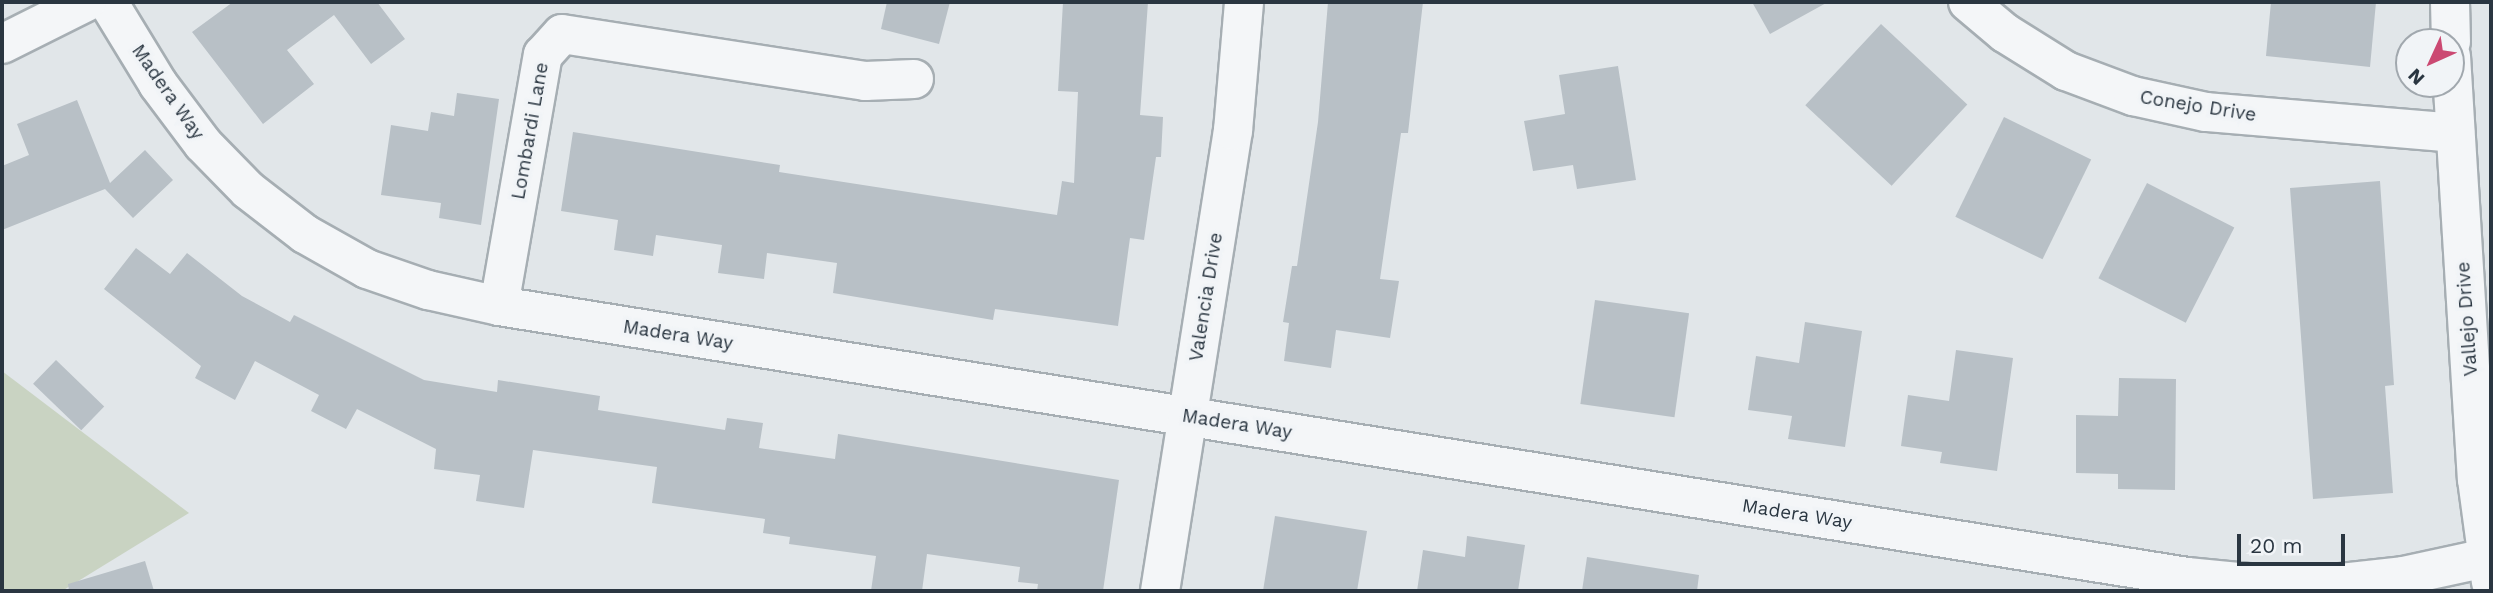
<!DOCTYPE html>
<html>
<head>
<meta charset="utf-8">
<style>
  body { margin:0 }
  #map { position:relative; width:2493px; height:593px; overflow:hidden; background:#e1e6e9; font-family:"Work Sans",sans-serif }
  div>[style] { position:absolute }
  .green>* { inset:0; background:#c9d3c2 }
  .building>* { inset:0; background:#b8c0c6; transform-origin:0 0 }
  .roads { filter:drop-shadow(2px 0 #a6aeb3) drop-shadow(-2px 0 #a6aeb3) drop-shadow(0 2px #a6aeb3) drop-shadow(0 -2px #a6aeb3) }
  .street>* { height:38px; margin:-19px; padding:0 19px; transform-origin:19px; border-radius:19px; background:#f4f6f8 }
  span { translate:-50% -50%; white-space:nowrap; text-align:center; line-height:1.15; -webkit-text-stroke:7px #f1f4f7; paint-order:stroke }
  .street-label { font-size:19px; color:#2a3641 }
  .frame { position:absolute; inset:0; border:4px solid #2a3641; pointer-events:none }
  .north { position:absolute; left:2395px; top:28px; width:70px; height:70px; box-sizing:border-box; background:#f1f4f7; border:2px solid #a1a8ae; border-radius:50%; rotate:225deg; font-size:19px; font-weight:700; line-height:28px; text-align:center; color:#2a3641 }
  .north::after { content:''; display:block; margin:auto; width:24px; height:32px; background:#cb4972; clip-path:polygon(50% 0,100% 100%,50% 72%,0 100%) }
  .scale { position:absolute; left:2237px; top:534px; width:108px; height:32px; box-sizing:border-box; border:4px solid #2a3641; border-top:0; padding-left:9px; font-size:21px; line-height:24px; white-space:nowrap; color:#2a3641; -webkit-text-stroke:5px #f1f4f7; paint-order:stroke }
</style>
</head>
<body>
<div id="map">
  <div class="green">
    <div style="clip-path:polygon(2px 371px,189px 513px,62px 591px,2px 591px)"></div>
  </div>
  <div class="building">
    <div style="clip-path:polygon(233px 2px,377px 2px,405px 39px,371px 64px,334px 15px,287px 50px,314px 84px,263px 124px,192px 32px)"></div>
    <div style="clip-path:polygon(887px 2px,950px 2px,939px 44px,881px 29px)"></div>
    <div style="clip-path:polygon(1063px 2px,1148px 2px,1140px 115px,1163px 117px,1161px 157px,1156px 157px,1144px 240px,1130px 238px,1118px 326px,995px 309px,993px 320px,833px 293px,837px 263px,767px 253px,764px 279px,718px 273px,722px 245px,656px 235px,653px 256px,614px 250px,618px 220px,561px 211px,573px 132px,780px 165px,779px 172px,1057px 215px,1062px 181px,1074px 183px,1078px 92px,1058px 91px)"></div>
    <div style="clip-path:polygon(1328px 2px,1423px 2px,1408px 133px,1401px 133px,1380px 279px,1399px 281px,1390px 338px,1336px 330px,1331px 368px,1284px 361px,1289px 323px,1283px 322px,1292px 266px,1297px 266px,1318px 122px)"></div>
    <div style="clip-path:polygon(1752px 2px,1828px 2px,1770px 34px)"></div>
    <div style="clip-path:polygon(2271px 2px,2376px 2px,2370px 67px,2266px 56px)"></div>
    <div style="left:1881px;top:24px;width:118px;height:111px;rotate:43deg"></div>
    <div style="clip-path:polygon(1618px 66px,1636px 180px,1577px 189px,1573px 165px,1533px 171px,1524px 121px,1565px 114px,1559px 75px)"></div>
    <div style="clip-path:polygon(457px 93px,499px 99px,481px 225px,439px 218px,441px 203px,381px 195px,391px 125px,428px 131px,431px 112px,454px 116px)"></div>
    <div style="clip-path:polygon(77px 100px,110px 183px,145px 150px,173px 180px,133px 218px,105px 189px,2px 230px,2px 166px,29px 155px,17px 124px)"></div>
    <div style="left:2004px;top:117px;width:97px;height:111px;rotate:26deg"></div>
    <div style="clip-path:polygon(2380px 181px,2394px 385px,2385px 386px,2393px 493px,2313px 499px,2290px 188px)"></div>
    <div style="left:2147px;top:183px;width:98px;height:107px;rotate:27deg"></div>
    <div style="clip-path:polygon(136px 248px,170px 274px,187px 253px,242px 296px,290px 322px,294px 315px,424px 380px,497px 392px,498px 380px,600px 396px,598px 410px,725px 430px,727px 418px,763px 423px,759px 448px,835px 459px,838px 434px,1119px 480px,1103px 591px,1037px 591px,1038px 584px,1018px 582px,1020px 567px,927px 554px,922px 591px,871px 591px,876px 556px,789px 544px,790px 537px,763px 533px,765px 519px,652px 503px,657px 467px,533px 450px,524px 508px,476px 501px,480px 475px,434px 469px,436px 449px,357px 409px,346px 429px,311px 411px,319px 395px,255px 361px,235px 400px,195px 378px,201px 366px,104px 289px)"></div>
    <div style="left:1595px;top:300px;width:95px;height:105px;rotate:8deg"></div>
    <div style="clip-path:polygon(1805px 322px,1862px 331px,1845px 447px,1788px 439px,1792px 416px,1748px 410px,1756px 356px,1799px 363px)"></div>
    <div style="clip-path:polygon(1956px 350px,2013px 358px,1997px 471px,1940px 463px,1942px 452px,1901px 446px,1908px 395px,1949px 401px)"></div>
    <div style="left:56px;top:360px;width:67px;height:33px;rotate:44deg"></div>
    <div style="clip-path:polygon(2119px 378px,2176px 379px,2175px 490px,2118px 489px,2118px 474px,2076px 473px,2076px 415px,2118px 416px)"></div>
    <div style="clip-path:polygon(1275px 516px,1367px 531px,1357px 591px,1263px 591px)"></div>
    <div style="clip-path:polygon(1467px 536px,1525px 545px,1518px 591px,1417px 591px,1423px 550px,1465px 557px)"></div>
    <div style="clip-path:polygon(1587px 557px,1699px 575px,1697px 591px,1582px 591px)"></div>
    <div style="clip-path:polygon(145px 561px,154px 591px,69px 591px,68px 584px)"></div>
  </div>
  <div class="roads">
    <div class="street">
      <div style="left:108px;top:2px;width:96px;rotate:58.6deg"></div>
      <div style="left:158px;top:84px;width:75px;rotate:53.1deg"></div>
      <div style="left:203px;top:144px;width:64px;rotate:45.6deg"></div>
      <div style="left:248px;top:190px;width:72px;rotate:37.7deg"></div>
      <div style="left:305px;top:234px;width:71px;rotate:29.4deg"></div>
      <div style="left:367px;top:269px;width:65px;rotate:19deg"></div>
      <div style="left:428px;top:290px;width:73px;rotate:12.7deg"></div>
      <div style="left:499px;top:306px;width:1710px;rotate:9.12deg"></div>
      <div style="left:2187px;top:577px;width:72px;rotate:5.6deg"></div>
      <div style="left:2259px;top:584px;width:73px"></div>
      <div style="left:2332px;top:584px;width:71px;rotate:-6.4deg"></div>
      <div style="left:2403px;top:576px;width:85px;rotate:-12.2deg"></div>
      <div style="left:1968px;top:2px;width:48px;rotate:40deg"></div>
      <div style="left:2005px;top:33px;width:72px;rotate:31.9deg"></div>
      <div style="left:2066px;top:71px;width:72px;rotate:20.5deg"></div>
      <div style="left:2133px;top:96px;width:75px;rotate:12.4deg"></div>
      <div style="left:2206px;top:112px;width:250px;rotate:4.8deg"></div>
      <div style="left:2450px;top:2px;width:40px;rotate:88.6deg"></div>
      <div style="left:2px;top:44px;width:94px;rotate:-26.6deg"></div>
      <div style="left:2451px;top:56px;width:424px;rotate:86.5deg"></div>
      <div style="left:2477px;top:479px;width:104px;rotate:82.3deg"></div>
      <div style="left:499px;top:306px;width:255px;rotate:-80.1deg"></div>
      <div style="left:543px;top:55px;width:28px;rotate:-48deg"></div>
      <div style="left:562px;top:34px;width:307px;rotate:8.8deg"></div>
      <div style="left:865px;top:81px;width:49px;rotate:-2.3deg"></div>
      <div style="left:1160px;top:591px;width:466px;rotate:-81deg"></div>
      <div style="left:1233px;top:131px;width:129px;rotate:-85.1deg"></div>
    </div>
  </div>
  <div class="street-label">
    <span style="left:168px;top:92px;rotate:55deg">Madera Way</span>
    <span style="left:2198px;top:106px;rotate:9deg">Conejo Drive</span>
    <span style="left:530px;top:131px;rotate:-80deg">Lombardi Lane</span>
    <span style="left:1206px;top:297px;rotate:-81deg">Valencia Drive</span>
    <span style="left:2467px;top:319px;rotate:-94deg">Vallejo Drive</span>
    <span style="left:678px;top:335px;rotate:9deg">Madera Way</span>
    <span style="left:1237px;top:424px;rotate:9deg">Madera Way</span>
    <span style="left:1797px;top:514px;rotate:9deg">Madera Way</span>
  </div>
  <div class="frame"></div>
  <div class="north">N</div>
  <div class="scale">20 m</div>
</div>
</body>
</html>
